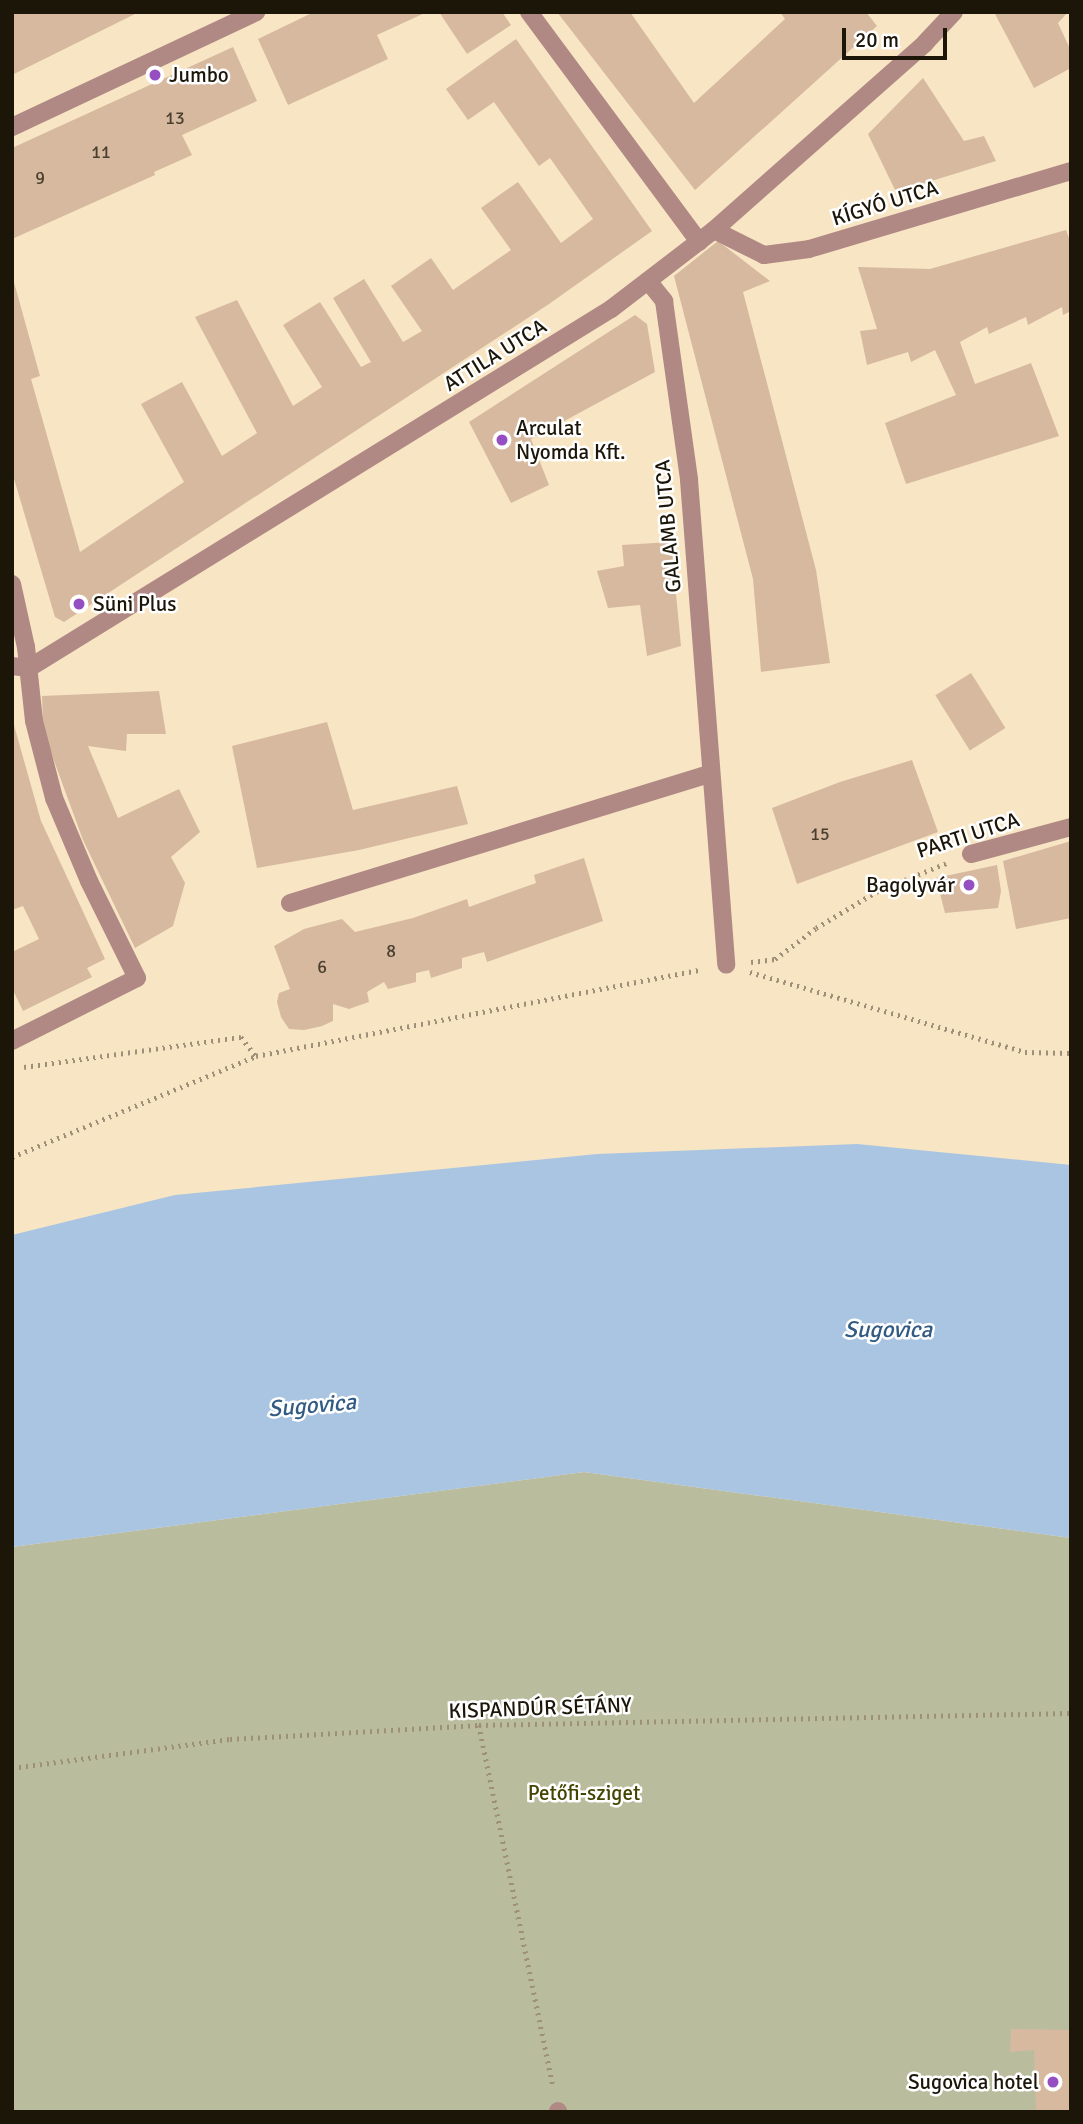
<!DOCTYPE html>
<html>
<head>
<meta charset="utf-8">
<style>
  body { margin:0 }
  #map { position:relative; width:1083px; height:2124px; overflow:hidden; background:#f7e5c4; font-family:Signika,sans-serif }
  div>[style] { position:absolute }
  .green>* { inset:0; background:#babc9e }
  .water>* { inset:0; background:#a9c5e2 }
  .building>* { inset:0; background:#d6b99f; transform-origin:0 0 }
  .path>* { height:4.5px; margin-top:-2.25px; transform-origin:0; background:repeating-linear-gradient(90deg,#9e9078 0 2px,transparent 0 7px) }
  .minor>* { height:18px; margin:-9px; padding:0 9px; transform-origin:9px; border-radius:9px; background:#b08884 }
  .dots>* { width:19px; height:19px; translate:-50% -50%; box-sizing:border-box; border:4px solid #fff; border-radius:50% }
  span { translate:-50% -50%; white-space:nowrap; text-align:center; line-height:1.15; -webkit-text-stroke:5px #fff; paint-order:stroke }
  .number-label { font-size:18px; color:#4a3f2e }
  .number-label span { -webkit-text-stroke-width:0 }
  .poi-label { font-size:21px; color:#1c1609 }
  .left { translate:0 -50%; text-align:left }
  .right { translate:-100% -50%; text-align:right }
  .street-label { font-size:21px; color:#1c1609 }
  .park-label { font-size:21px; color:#454503 }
  .water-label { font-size:23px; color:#315b83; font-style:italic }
  .frame { position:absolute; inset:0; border:14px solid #1c1609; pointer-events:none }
  .scale { position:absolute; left:842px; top:28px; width:105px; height:32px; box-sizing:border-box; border:4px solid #1c1609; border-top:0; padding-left:9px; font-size:21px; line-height:24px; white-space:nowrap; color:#1c1609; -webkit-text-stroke:5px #fff; paint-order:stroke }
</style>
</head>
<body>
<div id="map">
  <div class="green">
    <div style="clip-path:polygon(584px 1472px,1071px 1538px,1071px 2112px,12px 2112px,12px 1547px)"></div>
  </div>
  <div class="water">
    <div style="clip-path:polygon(857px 1144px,1071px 1165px,1071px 1538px,584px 1472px,12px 1547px,12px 1235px,175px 1195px,597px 1154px)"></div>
  </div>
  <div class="building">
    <div style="clip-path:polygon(12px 12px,139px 12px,12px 75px)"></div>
    <div style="clip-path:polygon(314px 12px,427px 12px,377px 35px,388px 59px,288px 105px,258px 39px)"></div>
    <div style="clip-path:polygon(439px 12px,502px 12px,511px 25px,467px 54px)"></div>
    <div style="clip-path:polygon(557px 12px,630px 12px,694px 103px,785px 19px,780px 12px,866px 12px,877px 26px,695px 190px)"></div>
    <div style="clip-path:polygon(994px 12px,1068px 12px,1058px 23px,1071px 51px,1071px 68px,1034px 88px)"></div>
    <div style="clip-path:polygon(516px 39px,652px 231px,549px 304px,64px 622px,55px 617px,12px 472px,12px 275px,40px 376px,31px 379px,80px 552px,184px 482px,141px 404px,182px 382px,222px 456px,257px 433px,195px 317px,237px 300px,293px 406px,322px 387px,283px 325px,320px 302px,361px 367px,371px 362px,333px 298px,364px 279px,403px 342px,422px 331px,391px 286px,431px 258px,453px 290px,511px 250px,481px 208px,518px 182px,561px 243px,593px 219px,550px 158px,539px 166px,494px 102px,468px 120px,446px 89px)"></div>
    <div style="clip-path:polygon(233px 47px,257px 101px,182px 135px,192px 155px,154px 172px,155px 175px,12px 239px,12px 148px)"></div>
    <div style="clip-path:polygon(923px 78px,964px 141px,984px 136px,996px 161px,896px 192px,868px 134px)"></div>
    <div style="clip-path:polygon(1066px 230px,1071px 243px,1071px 311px,1063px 315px,1062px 307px,1028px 325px,1026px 317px,989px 334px,987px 327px,960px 342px,975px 384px,1031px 363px,1059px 436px,906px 484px,885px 423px,956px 395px,935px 350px,911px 362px,908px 352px,867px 365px,860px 331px,877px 329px,858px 267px,930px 269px)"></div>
    <div style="clip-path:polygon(718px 241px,770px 281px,743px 292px,816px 570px,830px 663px,761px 672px,753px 579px,674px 276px)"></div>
    <div style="clip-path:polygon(635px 315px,647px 324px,655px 372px,531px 439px,549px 485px,511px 503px,469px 422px)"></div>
    <div style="clip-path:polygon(671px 542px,681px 646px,647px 656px,640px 605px,608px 608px,597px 571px,624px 566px,622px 545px)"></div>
    <div style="left:971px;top:673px;width:65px;height:42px;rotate:58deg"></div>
    <div style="clip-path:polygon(159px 691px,166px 734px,127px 734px,126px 751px,88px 746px,118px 818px,179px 789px,200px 832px,171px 857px,185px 883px,173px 926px,135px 948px,83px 840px,53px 758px,43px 727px,42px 696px)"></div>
    <div style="clip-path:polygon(12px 718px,41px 821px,105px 959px,87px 968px,92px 977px,23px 1011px,12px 988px,12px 952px,39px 939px,23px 906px,12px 910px)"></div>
    <div style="clip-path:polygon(327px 722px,353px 810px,457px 786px,468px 824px,359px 850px,257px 868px,232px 746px)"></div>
    <div style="clip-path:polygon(912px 760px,938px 832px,797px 884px,772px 808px,840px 782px)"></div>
    <div style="clip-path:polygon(1071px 841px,1071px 918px,1016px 929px,1003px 861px)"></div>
    <div style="clip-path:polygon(584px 858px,603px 921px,487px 962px,484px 952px,462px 958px,462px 968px,431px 978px,429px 970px,416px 973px,416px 982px,388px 989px,384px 982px,367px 992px,369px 1002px,349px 1009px,333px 1004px,333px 1021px,322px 1026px,304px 1030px,289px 1029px,281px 1017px,277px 1002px,279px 993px,290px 989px,274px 946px,304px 929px,342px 919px,355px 932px,413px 918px,467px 899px,469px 907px,536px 883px,534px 875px)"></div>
    <div style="clip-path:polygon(997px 865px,1001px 891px,998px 908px,945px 913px,936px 878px)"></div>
    <div style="clip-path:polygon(1011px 2029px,1071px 2030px,1071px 2112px,1036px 2112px,1034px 2050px,1010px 2052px)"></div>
  </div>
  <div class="path">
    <div style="left:751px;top:962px;width:24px;rotate:-7deg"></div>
    <div style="left:775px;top:959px;width:51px;rotate:-37.1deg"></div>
    <div style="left:816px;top:928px;width:74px;rotate:-31.1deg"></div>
    <div style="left:879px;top:890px;width:73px;rotate:-21.7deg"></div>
    <div style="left:750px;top:972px;width:286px;rotate:16.2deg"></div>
    <div style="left:1025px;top:1052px;width:46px;rotate:1.2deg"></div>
    <div style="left:24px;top:1067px;width:219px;rotate:-7.9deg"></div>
    <div style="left:241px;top:1037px;width:24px;rotate:52deg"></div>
    <div style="left:12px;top:1157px;width:264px;rotate:-22.5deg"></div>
    <div style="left:256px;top:1056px;width:452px;rotate:-11deg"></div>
    <div style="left:479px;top:1725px;width:369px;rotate:78.4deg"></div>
    <div style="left:12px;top:1768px;width:220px;rotate:-7.6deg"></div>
    <div style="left:230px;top:1739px;width:249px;rotate:-3.2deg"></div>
    <div style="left:479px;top:1725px;width:592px;rotate:-1.16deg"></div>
  </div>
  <div class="minor">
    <div style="left:529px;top:12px;width:286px;rotate:53.5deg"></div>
    <div style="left:12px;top:127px;width:270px;rotate:-25.2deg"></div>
    <div style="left:714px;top:230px;width:56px;rotate:26.6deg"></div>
    <div style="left:764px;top:255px;width:45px;rotate:-7.6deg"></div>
    <div style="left:809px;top:249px;width:273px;rotate:-16.6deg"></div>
    <div style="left:648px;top:281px;width:26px;rotate:51deg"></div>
    <div style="left:664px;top:301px;width:181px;rotate:82deg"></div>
    <div style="left:689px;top:480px;width:486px;rotate:85.6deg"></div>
    <div style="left:12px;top:584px;width:65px;rotate:77.5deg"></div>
    <div style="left:26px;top:647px;width:74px;rotate:83.8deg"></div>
    <div style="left:34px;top:721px;width:80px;rotate:75.4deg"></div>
    <div style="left:54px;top:798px;width:90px;rotate:67.1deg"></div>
    <div style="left:89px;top:881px;width:108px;rotate:63.7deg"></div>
    <div style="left:137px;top:978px;width:140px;rotate:153.3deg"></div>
    <div style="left:12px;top:666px;width:17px;rotate:7deg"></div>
    <div style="left:29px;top:668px;width:684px;rotate:-31.67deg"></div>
    <div style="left:611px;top:309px;width:130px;rotate:-37.5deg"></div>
    <div style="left:714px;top:230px;width:282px;rotate:-41.5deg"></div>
    <div style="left:925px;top:43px;width:42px;rotate:-46.9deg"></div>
    <div style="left:971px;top:854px;width:104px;rotate:-15.1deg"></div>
    <div style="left:290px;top:903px;width:438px;rotate:-17.1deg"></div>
    <div style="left:558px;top:2111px;width:1px;rotate:90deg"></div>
  </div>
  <div class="dots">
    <div style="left:155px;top:75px;background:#954fc3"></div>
    <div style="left:502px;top:440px;background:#954fc3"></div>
    <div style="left:79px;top:604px;background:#954fc3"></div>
    <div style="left:969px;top:885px;background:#954fc3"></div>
    <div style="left:1053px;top:2082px;background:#954fc3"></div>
  </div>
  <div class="number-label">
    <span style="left:175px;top:118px">13</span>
    <span style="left:101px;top:152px">11</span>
    <span style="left:40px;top:178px">9</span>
    <span style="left:820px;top:834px">15</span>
    <span style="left:391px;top:951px">8</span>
    <span style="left:322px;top:967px">6</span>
  </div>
  <div class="poi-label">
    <span class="left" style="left:169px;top:75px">Jumbo</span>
    <span class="left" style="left:516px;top:440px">Arculat<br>Nyomda Kft.</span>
    <span class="left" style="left:93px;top:604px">Süni Plus</span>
    <span class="right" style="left:955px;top:885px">Bagolyvár</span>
    <span class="right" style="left:1039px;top:2082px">Sugovica hotel</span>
  </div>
  <div class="street-label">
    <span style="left:885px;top:203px;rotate:-17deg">KÍGYÓ UTCA</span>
    <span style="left:495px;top:355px;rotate:-32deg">ATTILA UTCA</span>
    <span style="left:668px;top:526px;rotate:-95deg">GALAMB UTCA</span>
    <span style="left:968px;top:835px;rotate:-18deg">PARTI UTCA</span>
    <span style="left:540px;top:1708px;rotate:-2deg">KISPANDÚR SÉTÁNY</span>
  </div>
  <div class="park-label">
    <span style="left:584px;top:1793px">Petőfi-sziget</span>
  </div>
  <div class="water-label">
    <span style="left:888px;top:1330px">Sugovica</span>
    <span style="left:312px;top:1406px;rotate:-5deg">Sugovica</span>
  </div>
  <div class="frame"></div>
  <div class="scale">20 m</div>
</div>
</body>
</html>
